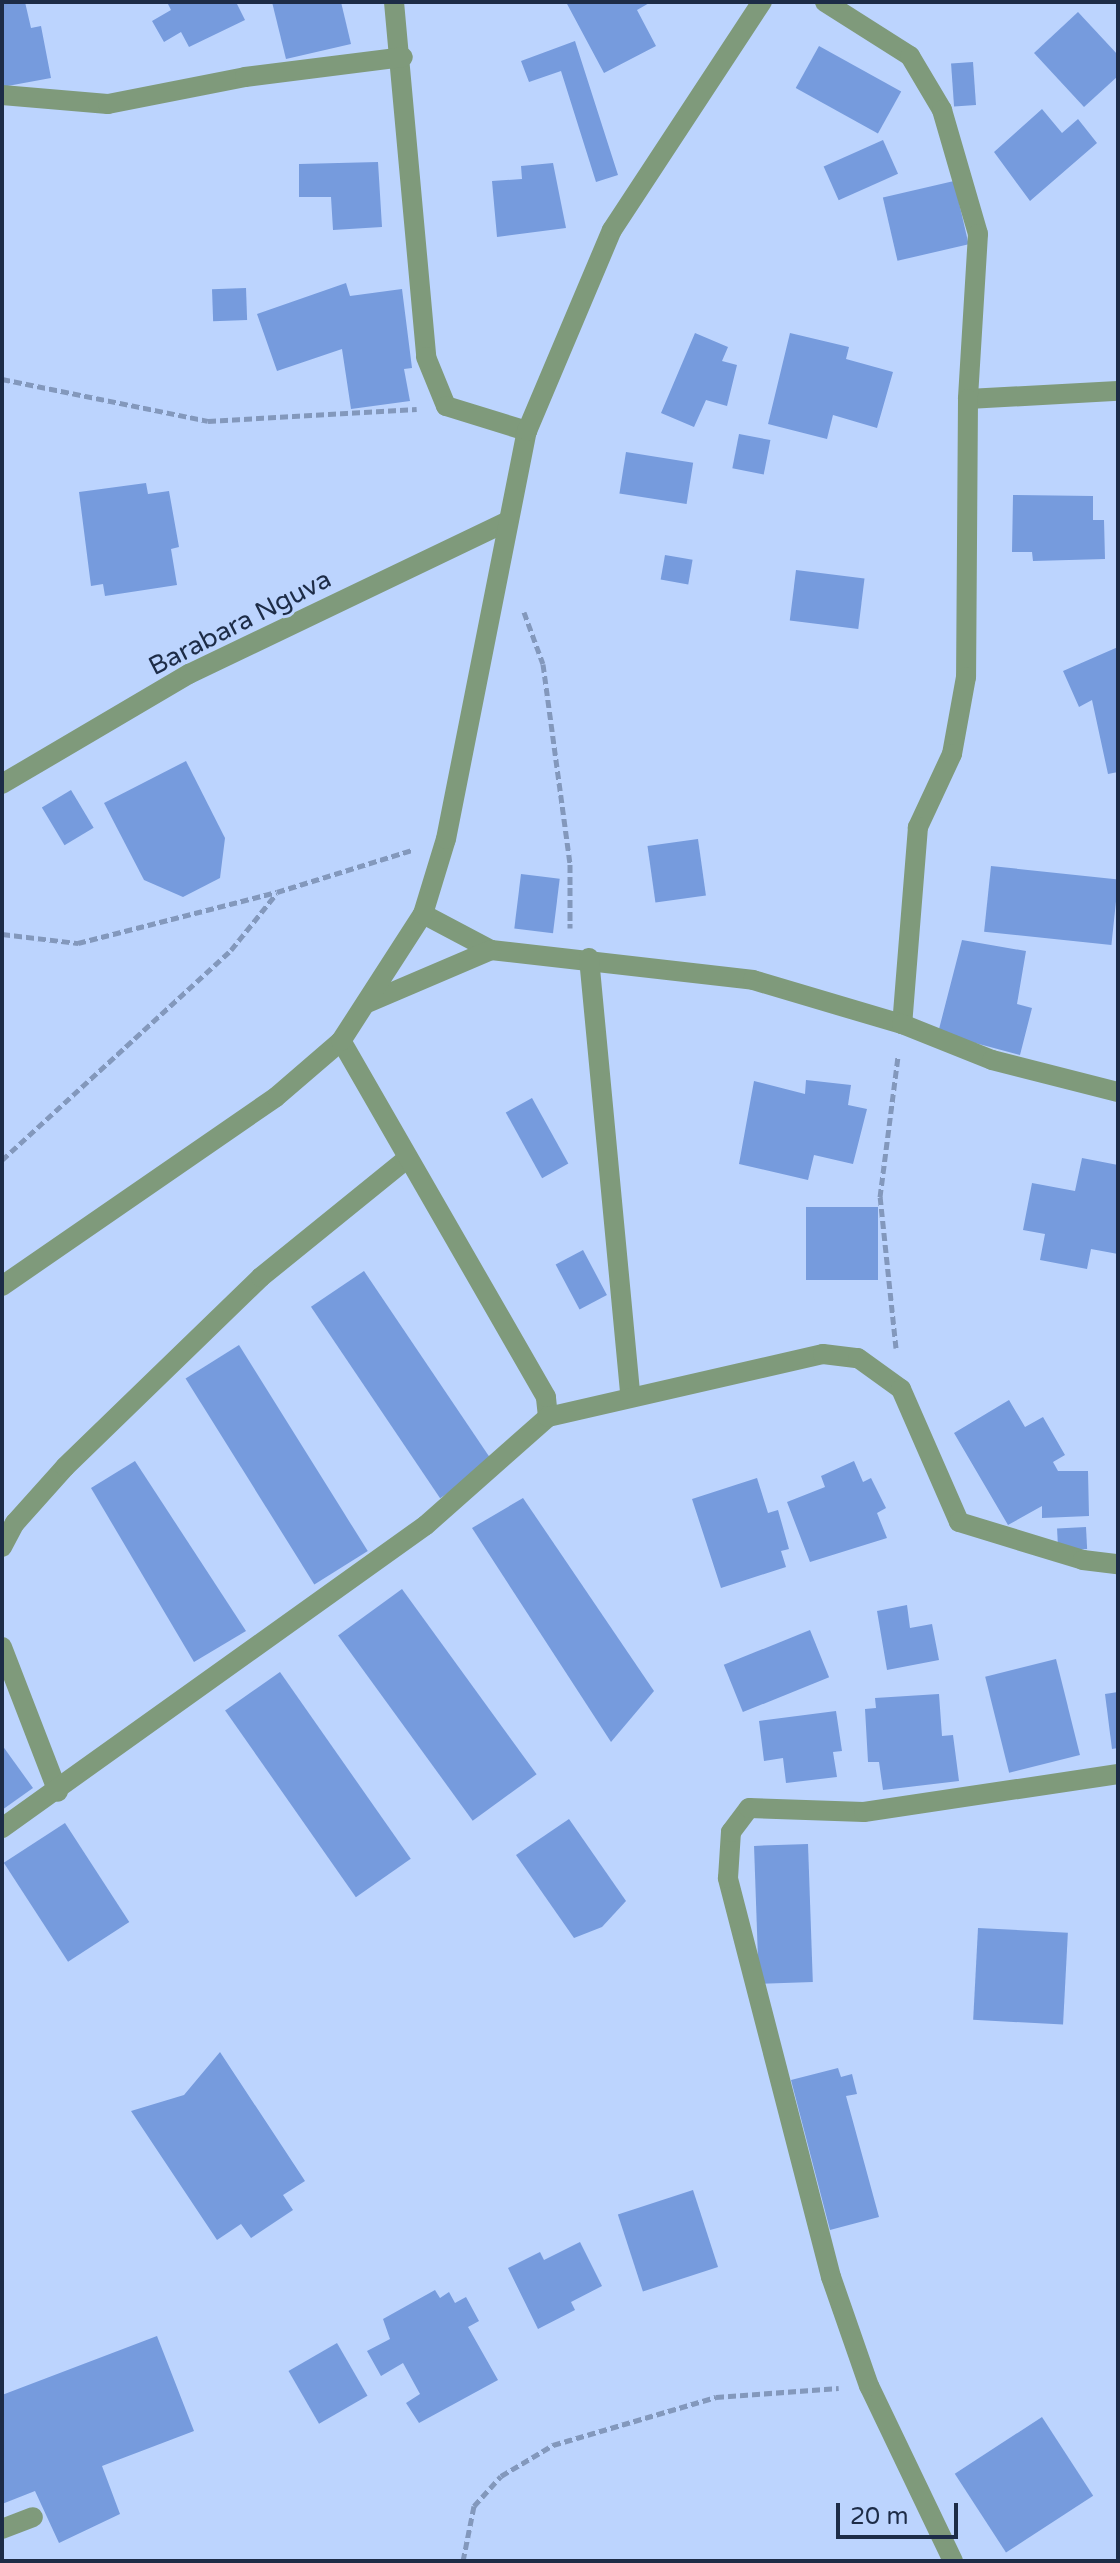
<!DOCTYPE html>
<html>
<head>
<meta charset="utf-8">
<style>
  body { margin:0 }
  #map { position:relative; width:1120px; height:2563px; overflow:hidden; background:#bcd4fe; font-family:"Varela Round",sans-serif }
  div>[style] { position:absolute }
  .building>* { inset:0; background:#769bdd; transform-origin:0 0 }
  .path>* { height:5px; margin-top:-2.5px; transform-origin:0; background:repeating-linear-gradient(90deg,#8398bc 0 8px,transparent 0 12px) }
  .service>* { height:20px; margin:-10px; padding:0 10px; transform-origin:10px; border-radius:10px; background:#7f9a7b }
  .minor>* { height:20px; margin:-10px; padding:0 10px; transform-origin:10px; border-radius:10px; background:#7f9a7b }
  span { translate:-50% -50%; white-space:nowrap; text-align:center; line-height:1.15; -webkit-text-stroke:6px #bcd4fe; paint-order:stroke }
  .street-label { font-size:26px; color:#1d2c47 }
  .frame { position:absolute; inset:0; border:4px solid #1d2c47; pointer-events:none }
  .scale { position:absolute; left:836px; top:2503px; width:122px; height:36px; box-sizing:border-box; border:4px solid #1d2c47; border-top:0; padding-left:10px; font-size:24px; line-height:28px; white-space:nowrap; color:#1d2c47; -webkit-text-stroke:6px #bcd4fe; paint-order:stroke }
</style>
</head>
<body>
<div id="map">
  <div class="building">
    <div style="clip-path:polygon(2px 2px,25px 2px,31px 28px,41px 26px,51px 78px,2px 87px)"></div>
    <div style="clip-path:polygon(167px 2px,236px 2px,245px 20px,189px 47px,181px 32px,164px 42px,152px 21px,171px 10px)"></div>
    <div style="clip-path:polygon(272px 2px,341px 2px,351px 44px,286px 59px)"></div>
    <div style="clip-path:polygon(566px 2px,651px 2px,637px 10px,656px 46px,604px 73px)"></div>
    <div style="clip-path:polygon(1078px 12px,1118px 55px,1118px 76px,1084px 107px,1034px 53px)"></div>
    <div style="clip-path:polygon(575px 41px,618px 175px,596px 182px,561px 71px,529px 82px,521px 61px)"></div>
    <div style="left:819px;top:46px;width:94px;height:48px;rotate:29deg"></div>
    <div style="left:973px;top:62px;width:43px;height:22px;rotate:86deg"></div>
    <div style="clip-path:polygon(1042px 109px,1062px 133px,1078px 119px,1097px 143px,1030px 201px,994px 152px)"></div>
    <div style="left:883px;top:140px;width:37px;height:65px;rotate:66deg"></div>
    <div style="clip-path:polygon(378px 162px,382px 227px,333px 230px,331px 197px,299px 197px,299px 164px)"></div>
    <div style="clip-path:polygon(553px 163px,566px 228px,497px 237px,492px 181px,522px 179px,521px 166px)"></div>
    <div style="left:954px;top:181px;width:65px;height:73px;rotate:77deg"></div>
    <div style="clip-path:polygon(346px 283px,350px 296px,402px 289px,412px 368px,404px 369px,410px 401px,351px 409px,342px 349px,277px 371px,257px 314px)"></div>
    <div style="left:246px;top:288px;width:32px;height:34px;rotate:88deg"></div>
    <div style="clip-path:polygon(695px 333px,728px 347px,722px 361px,737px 365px,727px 406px,706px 400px,694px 427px,661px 413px)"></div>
    <div style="clip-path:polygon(790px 333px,849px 347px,846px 359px,893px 372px,877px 428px,833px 415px,827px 439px,768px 424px)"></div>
    <div style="left:739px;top:434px;width:32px;height:35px;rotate:11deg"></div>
    <div style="left:626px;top:452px;width:68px;height:42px;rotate:9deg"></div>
    <div style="clip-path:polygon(146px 483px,148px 494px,169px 491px,179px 547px,171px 549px,177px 585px,105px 596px,103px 584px,91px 586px,79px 492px)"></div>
    <div style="clip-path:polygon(1013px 495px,1093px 496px,1093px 520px,1104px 520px,1105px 559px,1033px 561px,1032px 552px,1012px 552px)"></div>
    <div style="left:665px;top:555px;width:28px;height:25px;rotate:10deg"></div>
    <div style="left:796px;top:570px;width:69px;height:51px;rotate:7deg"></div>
    <div style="clip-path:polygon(1118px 647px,1118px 772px,1108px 774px,1092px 700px,1079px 707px,1063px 671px)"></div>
    <div style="clip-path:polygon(186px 761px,225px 838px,220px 878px,183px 897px,144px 880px,104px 803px)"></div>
    <div style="left:71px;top:790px;width:44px;height:34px;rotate:59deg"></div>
    <div style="left:698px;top:839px;width:57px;height:51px;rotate:82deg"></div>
    <div style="left:991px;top:866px;width:128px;height:66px;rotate:6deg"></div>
    <div style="left:521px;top:874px;width:39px;height:55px;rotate:7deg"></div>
    <div style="clip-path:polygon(962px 940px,1026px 951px,1017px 1004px,1032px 1008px,1020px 1055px,938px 1033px)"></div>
    <div style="clip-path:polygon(806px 1080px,851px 1085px,848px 1105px,867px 1109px,853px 1164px,814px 1155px,808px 1180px,739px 1164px,754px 1081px,805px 1094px)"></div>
    <div style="left:532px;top:1098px;width:75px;height:30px;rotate:61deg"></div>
    <div style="clip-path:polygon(1082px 1158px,1118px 1165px,1118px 1254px,1091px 1249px,1087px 1269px,1040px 1260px,1045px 1234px,1023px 1230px,1032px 1183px,1075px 1191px)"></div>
    <div style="left:878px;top:1207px;width:73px;height:72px;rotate:90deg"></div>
    <div style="left:583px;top:1250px;width:51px;height:31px;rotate:62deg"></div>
    <div style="left:364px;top:1271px;width:231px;height:64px;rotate:56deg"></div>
    <div style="left:239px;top:1345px;width:243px;height:63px;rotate:58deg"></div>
    <div style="clip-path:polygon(1009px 1400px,1025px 1427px,1043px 1417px,1065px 1455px,1053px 1462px,1058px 1471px,1088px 1471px,1089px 1516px,1042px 1518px,1042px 1506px,1008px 1525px,954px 1433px)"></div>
    <div style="clip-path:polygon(135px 1461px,246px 1631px,194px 1662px,91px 1488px)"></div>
    <div style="clip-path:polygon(854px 1461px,863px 1482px,871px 1478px,886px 1508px,877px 1513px,887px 1538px,810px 1562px,787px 1502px,825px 1487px,821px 1476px)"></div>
    <div style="clip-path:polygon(757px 1478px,768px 1513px,778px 1510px,789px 1549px,781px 1551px,786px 1567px,721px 1588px,692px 1499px)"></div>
    <div style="clip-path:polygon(523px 1498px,654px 1691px,611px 1742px,472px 1528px)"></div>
    <div style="left:1086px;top:1527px;width:22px;height:29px;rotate:87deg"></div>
    <div style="left:402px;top:1589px;width:229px;height:79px;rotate:54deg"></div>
    <div style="clip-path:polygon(907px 1605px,910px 1628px,932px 1624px,939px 1660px,887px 1670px,877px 1611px)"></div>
    <div style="left:810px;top:1630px;width:51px;height:93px;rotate:68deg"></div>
    <div style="left:1056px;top:1659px;width:99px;height:73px;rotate:76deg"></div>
    <div style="left:280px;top:1672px;width:228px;height:67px;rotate:55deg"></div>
    <div style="clip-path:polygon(1118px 1692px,1118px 1748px,1112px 1749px,1105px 1694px)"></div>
    <div style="clip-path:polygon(939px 1694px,942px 1736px,953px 1735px,959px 1781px,883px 1790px,879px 1762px,868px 1762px,865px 1709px,876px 1708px,875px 1698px)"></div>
    <div style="clip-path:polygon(836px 1711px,842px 1751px,833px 1752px,837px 1777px,786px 1783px,783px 1758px,764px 1761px,759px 1721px)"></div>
    <div style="clip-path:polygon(2px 1745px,33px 1788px,2px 1810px)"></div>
    <div style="clip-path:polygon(569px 1819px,626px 1901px,602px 1927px,574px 1938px,516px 1855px)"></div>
    <div style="left:65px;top:1823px;width:118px;height:73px;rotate:57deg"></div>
    <div style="left:808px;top:1844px;width:138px;height:54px;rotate:88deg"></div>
    <div style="left:978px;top:1928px;width:90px;height:92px;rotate:3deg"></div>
    <div style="clip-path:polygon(220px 2052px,305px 2181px,283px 2195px,293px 2210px,251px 2238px,241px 2224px,217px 2240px,131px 2111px,184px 2095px)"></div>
    <div style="clip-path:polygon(838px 2068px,841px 2077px,852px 2074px,857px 2094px,846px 2096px,879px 2217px,830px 2230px,791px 2080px)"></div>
    <div style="left:693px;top:2190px;width:81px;height:79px;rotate:72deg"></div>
    <div style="clip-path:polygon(580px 2242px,602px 2286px,571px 2302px,575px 2310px,538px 2329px,508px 2268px,540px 2252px,544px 2260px)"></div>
    <div style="clip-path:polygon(435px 2290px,440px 2298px,449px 2292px,455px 2303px,466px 2297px,479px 2321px,468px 2327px,498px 2380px,419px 2423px,406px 2403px,420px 2394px,403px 2363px,381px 2376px,367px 2351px,390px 2339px,383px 2319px)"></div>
    <div style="clip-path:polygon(157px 2336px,194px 2431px,102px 2466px,120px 2514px,59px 2543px,35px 2491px,2px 2504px,2px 2395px)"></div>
    <div style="left:337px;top:2343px;width:61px;height:56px;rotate:60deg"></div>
    <div style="left:1042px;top:2417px;width:94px;height:104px;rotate:57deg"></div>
  </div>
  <div class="path">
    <div style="left:2px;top:379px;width:210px;rotate:11.5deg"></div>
    <div style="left:208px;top:421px;width:209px;rotate:-3.3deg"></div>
    <div style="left:524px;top:612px;width:55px;rotate:69.9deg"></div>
    <div style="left:543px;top:664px;width:202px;rotate:82.3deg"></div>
    <div style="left:570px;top:864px;width:64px;rotate:90deg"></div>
    <div style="left:2px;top:934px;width:77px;rotate:6.8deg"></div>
    <div style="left:78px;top:943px;width:205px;rotate:-14.4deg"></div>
    <div style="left:277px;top:892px;width:141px;rotate:-17.3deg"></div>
    <div style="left:2px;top:1160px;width:311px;rotate:-42.5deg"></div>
    <div style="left:231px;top:950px;width:72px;rotate:-51.2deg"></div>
    <div style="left:896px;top:1348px;width:152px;rotate:-96deg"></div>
    <div style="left:880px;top:1197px;width:142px;rotate:-82.7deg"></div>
    <div style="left:463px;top:2561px;width:56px;rotate:-78.7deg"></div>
    <div style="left:474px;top:2506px;width:40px;rotate:-48deg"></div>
    <div style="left:501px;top:2476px;width:61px;rotate:-30.8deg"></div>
    <div style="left:553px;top:2445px;width:170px;rotate:-16.4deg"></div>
    <div style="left:716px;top:2397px;width:123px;rotate:-4.2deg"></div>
  </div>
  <div class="service">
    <div style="left:968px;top:399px;width:150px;rotate:-3.1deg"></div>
    <div style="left:2px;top:1547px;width:27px;rotate:-62deg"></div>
    <div style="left:15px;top:1523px;width:75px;rotate:-48.2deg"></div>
    <div style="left:65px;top:1467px;width:273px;rotate:-44.1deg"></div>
    <div style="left:261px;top:1277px;width:189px;rotate:-39deg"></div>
    <div style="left:2px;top:1647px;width:155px;rotate:68.9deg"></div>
    <div style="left:2px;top:1828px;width:521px;rotate:-35.55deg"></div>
    <div style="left:426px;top:1525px;width:163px;rotate:-41.5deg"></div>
    <div style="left:548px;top:1417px;width:20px;rotate:-96deg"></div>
    <div style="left:546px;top:1397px;width:411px;rotate:-119.9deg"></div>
    <div style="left:2px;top:2529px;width:33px;rotate:-21deg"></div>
  </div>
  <div class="minor">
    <div style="left:394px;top:2px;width:356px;rotate:84.8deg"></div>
    <div style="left:426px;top:357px;width:53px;rotate:67.8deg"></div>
    <div style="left:446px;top:406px;width:85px;rotate:17.2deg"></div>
    <div style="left:825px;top:2px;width:101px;rotate:32.4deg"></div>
    <div style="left:910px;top:56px;width:63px;rotate:59.3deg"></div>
    <div style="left:942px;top:110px;width:129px;rotate:73.8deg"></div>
    <div style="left:978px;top:234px;width:165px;rotate:93.5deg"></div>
    <div style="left:968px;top:399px;width:278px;rotate:90.4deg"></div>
    <div style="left:966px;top:677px;width:78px;rotate:100.3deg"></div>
    <div style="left:952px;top:754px;width:81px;rotate:115deg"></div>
    <div style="left:918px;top:827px;width:198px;rotate:94.6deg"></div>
    <div style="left:2px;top:95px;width:106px;rotate:4.9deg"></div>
    <div style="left:108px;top:104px;width:140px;rotate:-11.1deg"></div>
    <div style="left:245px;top:77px;width:159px;rotate:-7.2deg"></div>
    <div style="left:2px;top:784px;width:217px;rotate:-30.5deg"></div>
    <div style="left:189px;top:674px;width:354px;rotate:-25.6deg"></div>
    <div style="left:423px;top:914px;width:77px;rotate:27.9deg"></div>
    <div style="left:491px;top:950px;width:264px;rotate:6.5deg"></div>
    <div style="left:753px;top:980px;width:155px;rotate:16.5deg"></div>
    <div style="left:902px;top:1024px;width:97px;rotate:21.8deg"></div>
    <div style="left:992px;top:1060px;width:130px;rotate:14.3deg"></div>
    <div style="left:589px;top:958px;width:439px;rotate:84.6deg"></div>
    <div style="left:367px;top:1003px;width:135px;rotate:-23.1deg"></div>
    <div style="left:2px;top:1286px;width:333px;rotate:-34.6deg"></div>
    <div style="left:276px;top:1097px;width:86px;rotate:-40.7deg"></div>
    <div style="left:341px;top:1041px;width:151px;rotate:-57.2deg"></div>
    <div style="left:423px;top:914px;width:78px;rotate:-73deg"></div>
    <div style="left:446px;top:839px;width:416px;rotate:-78.8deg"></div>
    <div style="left:527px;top:431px;width:218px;rotate:-67.1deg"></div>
    <div style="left:612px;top:230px;width:273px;rotate:-56.7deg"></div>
    <div style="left:548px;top:1417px;width:282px;rotate:-12.9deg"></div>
    <div style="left:823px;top:1354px;width:35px;rotate:7deg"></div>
    <div style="left:858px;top:1358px;width:53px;rotate:35.8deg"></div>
    <div style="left:901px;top:1389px;width:145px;rotate:66.4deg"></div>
    <div style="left:959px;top:1522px;width:130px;rotate:17deg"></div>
    <div style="left:1083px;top:1560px;width:35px;rotate:7deg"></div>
    <div style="left:953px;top:2561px;width:194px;rotate:-115.6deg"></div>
    <div style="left:869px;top:2386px;width:115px;rotate:-109.2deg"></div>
    <div style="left:831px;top:2277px;width:412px;rotate:-104.5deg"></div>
    <div style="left:728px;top:1878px;width:46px;rotate:-86.3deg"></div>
    <div style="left:731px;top:1832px;width:30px;rotate:-53deg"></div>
    <div style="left:749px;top:1808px;width:115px;rotate:2deg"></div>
    <div style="left:864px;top:1812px;width:257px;rotate:-8.5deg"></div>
  </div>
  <div class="street-label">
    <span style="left:240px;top:623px;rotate:-27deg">Barabara Nguva</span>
  </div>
  <div class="frame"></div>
  <div class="scale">20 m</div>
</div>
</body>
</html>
